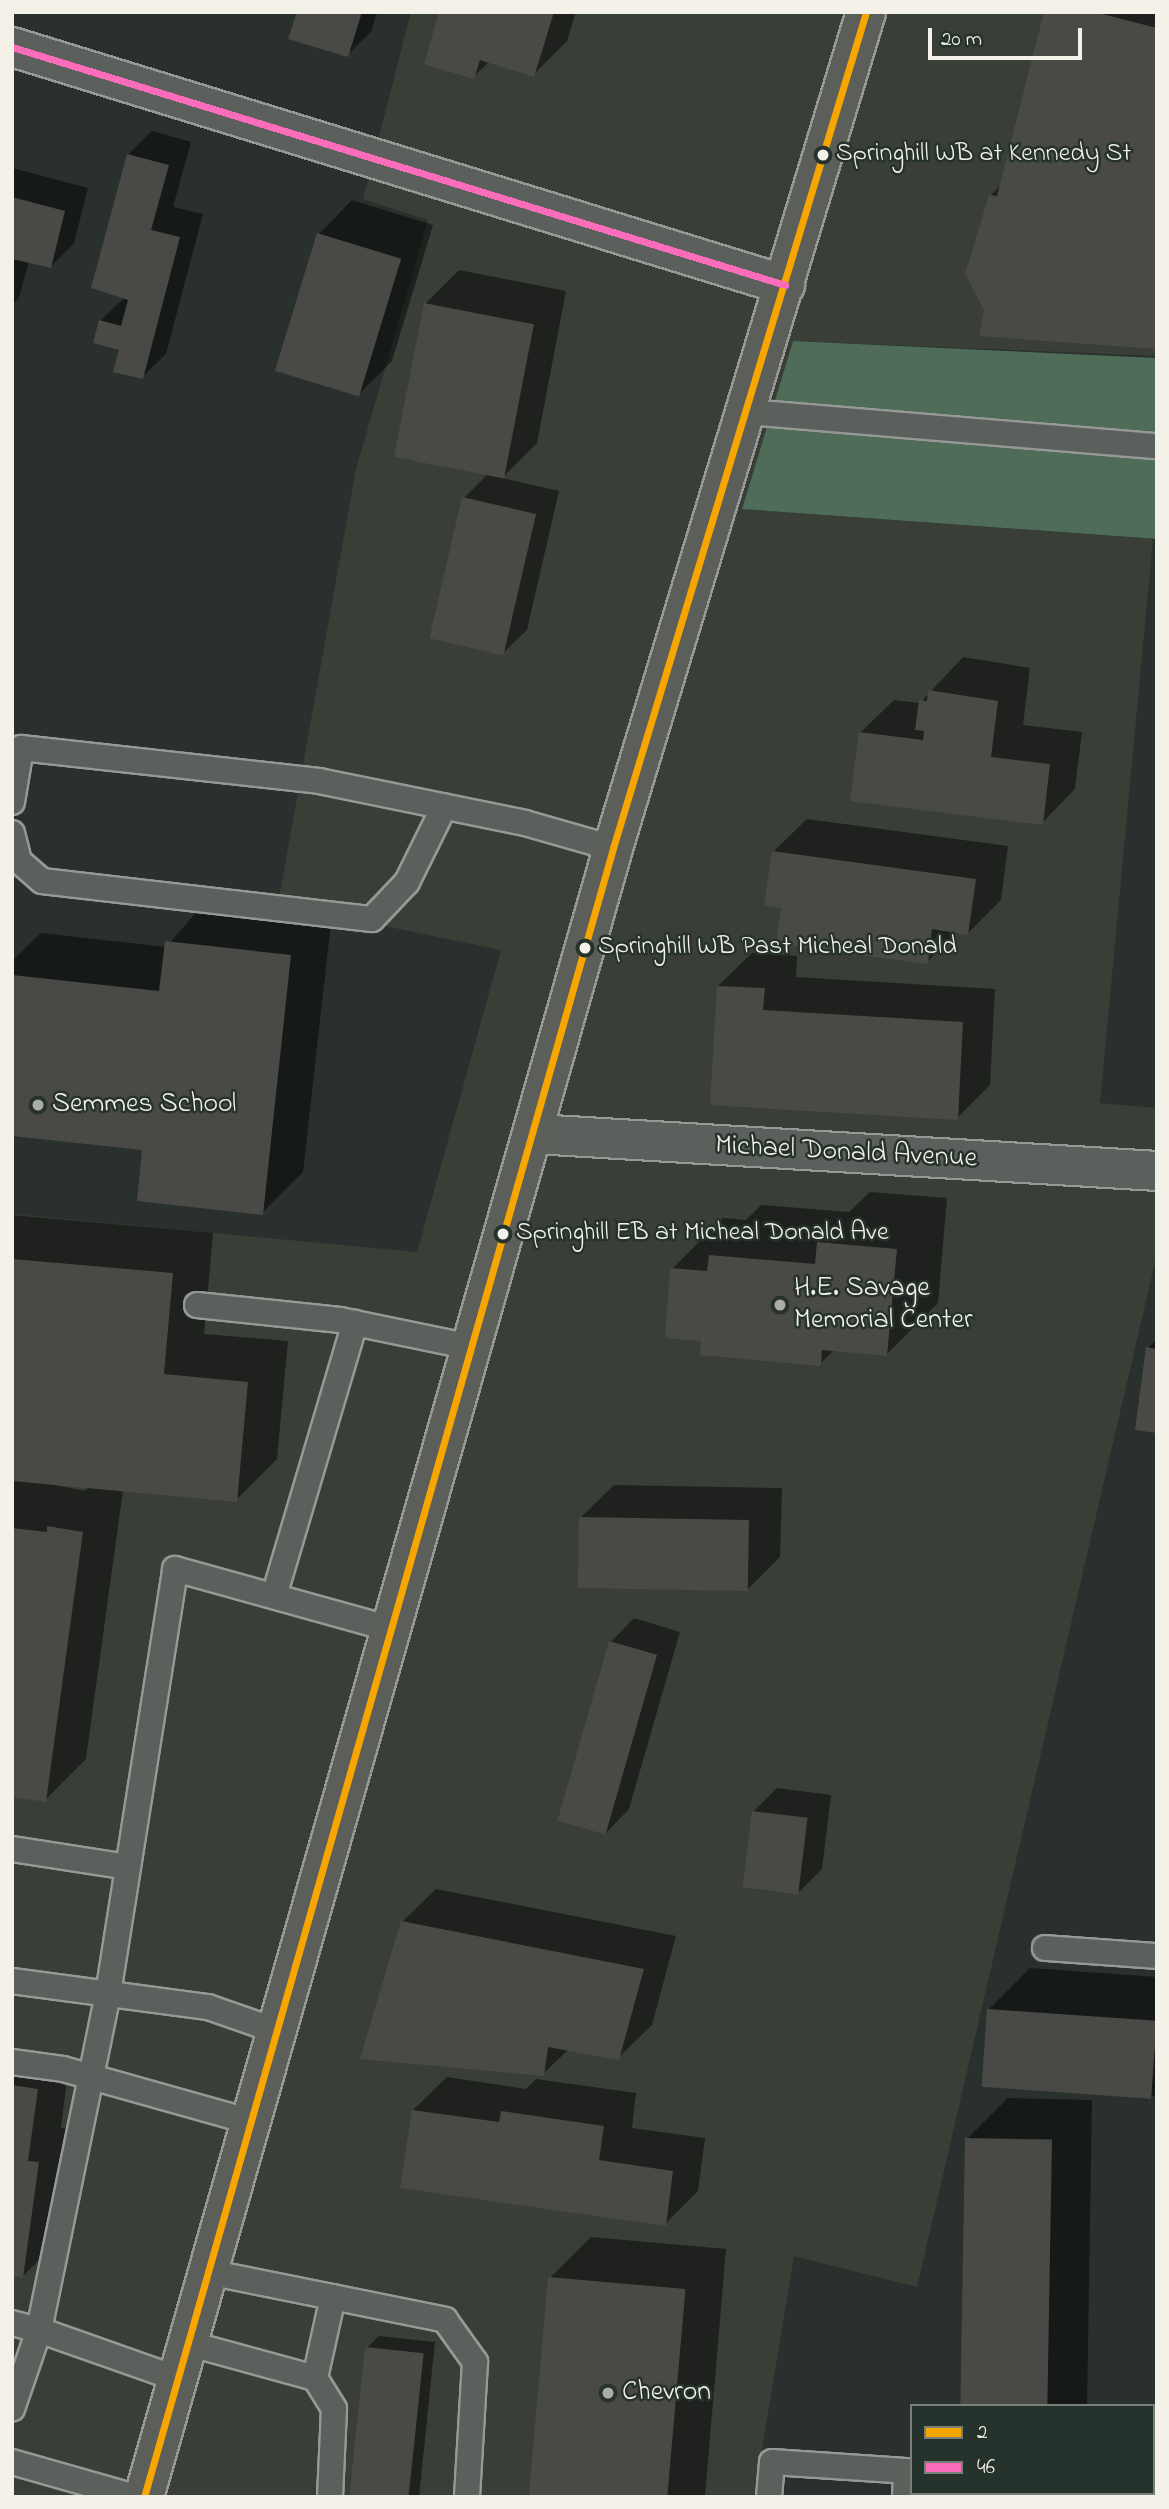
<!DOCTYPE html>
<html>
<head>
<meta charset="utf-8">
<style>
  body { margin:0 }
  #map { position:relative; width:1169px; height:2509px; overflow:hidden; background:#29302d; font-family:"Indie Flower",sans-serif }
  div>[style] { position:absolute }
  .built>* { inset:0; background:#393f37 }
  .green>* { inset:0; background:#4e6c58 }
  .shadow>* { inset:0; background:#0007 }
  .building>* { inset:0; background:#494a46; transform-origin:0 0 }
  .roads { filter:drop-shadow(2px 0 #969996) drop-shadow(-2px 0 #969996) drop-shadow(0 2px #969996) drop-shadow(0 -2px #969996) }
  .service>* { height:24px; margin:-12px; padding:0 12px; transform-origin:12px; border-radius:12px; background:#5c605c }
  .minor>* { height:38px; margin:-19px; padding:0 19px; transform-origin:19px; border-radius:19px; background:#5c605c }
  .primary>* { height:38px; margin:-19px; padding:0 19px; transform-origin:19px; border-radius:19px; background:#5c5e59 }
  .bus-1>* { height:7px; margin:-3.5px; padding:0 3.5px; transform-origin:3.5px; border-radius:3.5px; background:#f7a600 }
  .bus-2>* { height:7px; margin:-3.5px; padding:0 3.5px; transform-origin:3.5px; border-radius:3.5px; background:#fb6dba }
  .dots>* { width:19px; height:19px; translate:-50% -50%; box-sizing:border-box; border:4px solid #26332d; border-radius:50% }
  span { translate:-50% -50%; white-space:nowrap; text-align:center; line-height:1.15; -webkit-text-stroke:5px #26332d; paint-order:stroke }
  .bus-label { font-size:26px; color:#f4f1e8 }
  .left { translate:0 -50%; text-align:left }
  .poi-label { font-size:28px; color:#f4f1e8 }
  .street-label { font-size:28px; color:#f4f1e8 }
  .frame { position:absolute; inset:0; border:14px solid #f4f1e8; pointer-events:none }
  .legend { position:absolute; left:910px; top:2404px; width:245px; height:91px; box-sizing:border-box; background:#26332d; border:2px solid #787f78; margin:0; padding:9px 12px; list-style:none; font-size:21px; color:#f4f1e8 }
  .legend li { display:flex; align-items:center; gap:14px; height:35px }
  .legend b { width:35px; border:2px solid #787f78 }
  .scale { position:absolute; left:928px; top:28px; width:154px; height:32px; box-sizing:border-box; border:4px solid #f4f1e8; border-top:0; padding-left:9px; font-size:21px; line-height:24px; white-space:nowrap; color:#f4f1e8; -webkit-text-stroke:5px #26332d; paint-order:stroke }
</style>
</head>
<body>
<div id="map">
  <div class="built">
    <div style="clip-path:polygon(411px 12px,1157px 12px,1157px 356px,793px 341px,742px 509px,1153px 539px,1100px 1103px,1157px 1108px,1155px 1262px,917px 2287px,794px 2256px,754px 2497px,12px 2497px,12px 1214px,417px 1252px,501px 950px,278px 904px,356px 469px,428px 220px,363px 199px)"></div>
  </div>
  <div class="green">
    <div style="clip-path:polygon(793px 341px,1157px 358px,1157px 539px,742px 509px)"></div>
  </div>
  <div class="shadow">
    <div style="clip-path:polygon(298px 12px,377px 12px,371px 32px,347px 55px)"></div>
    <div style="clip-path:polygon(442px 12px,576px 12px,567px 41px,533px 75px,490px 61px,473px 77px)"></div>
    <div style="clip-path:polygon(1046px 12px,1157px 12px,1157px 347px,986px 310px,990px 196px,1001px 185px)"></div>
    <div style="clip-path:polygon(152px 131px,191px 142px,173px 207px,203px 214px,166px 354px,142px 377px,100px 321px,125px 297px,128px 155px)"></div>
    <div style="clip-path:polygon(12px 168px,88px 188px,74px 243px,50px 267px,29px 261px,19px 298px,12px 305px)"></div>
    <div style="clip-path:polygon(352px 200px,433px 225px,392px 361px,359px 394px,319px 234px)"></div>
    <div style="clip-path:polygon(459px 270px,566px 291px,537px 443px,502px 478px,559px 491px,527px 630px,503px 653px,464px 498px,489px 473px,426px 303px)"></div>
    <div style="clip-path:polygon(963px 657px,1030px 668px,1023px 725px,1082px 732px,1075px 789px,1042px 823px,860px 733px,894px 700px,920px 703px)"></div>
    <div style="clip-path:polygon(807px 819px,1008px 846px,1001px 900px,968px 933px,958px 931px,927px 962px,783px 906px,773px 852px)"></div>
    <div style="clip-path:polygon(207px 900px,332px 914px,303px 1172px,262px 1213px,144px 1149px,12px 1133px,12px 961px,41px 933px,166px 947px)"></div>
    <div style="clip-path:polygon(752px 953px,797px 956px,796px 977px,995px 989px,990px 1085px,957px 1118px,718px 986px)"></div>
    <div style="clip-path:polygon(870px 1192px,947px 1198px,938px 1303px,887px 1354px,835px 1349px,820px 1364px,703px 1339px,672px 1269px,723px 1218px,746px 1220px,761px 1205px,849px 1212px)"></div>
    <div style="clip-path:polygon(evenodd,12px 1215px,213px 1233px,204px 1334px,288px 1341px,277px 1459px,236px 1500px,123px 1490px,86px 1759px,45px 1800px,12px 1795px,12px 1215px,45px 1483px,89px 1487px,85px 1491px,45px 1483px)"></div>
    <div style="clip-path:polygon(1157px 1339px,1157px 1431px,1148px 1348px)"></div>
    <div style="clip-path:polygon(614px 1485px,782px 1488px,780px 1557px,747px 1590px,580px 1518px)"></div>
    <div style="clip-path:polygon(634px 1618px,680px 1632px,629px 1809px,606px 1833px,611px 1642px)"></div>
    <div style="clip-path:polygon(777px 1788px,831px 1795px,822px 1869px,799px 1892px,753px 1812px)"></div>
    <div style="clip-path:polygon(436px 1889px,676px 1936px,652px 2025px,618px 2058px,569px 2049px,543px 2074px,402px 1922px)"></div>
    <div style="clip-path:polygon(1030px 1968px,1157px 1977px,1157px 2098px,989px 2009px)"></div>
    <div style="clip-path:polygon(12px 2048px,70px 2056px,61px 2128px,71px 2129px,56px 2243px,23px 2276px,12px 2275px)"></div>
    <div style="clip-path:polygon(447px 2077px,526px 2089px,536px 2079px,636px 2093px,632px 2128px,705px 2138px,698px 2191px,665px 2224px,413px 2110px)"></div>
    <div style="clip-path:polygon(1008px 2098px,1092px 2100px,1087px 2406px,963px 2406px,967px 2139px)"></div>
    <div style="clip-path:polygon(591px 2237px,726px 2249px,705px 2497px,533px 2497px,550px 2278px)"></div>
    <div style="clip-path:polygon(379px 2336px,435px 2342px,419px 2497px,353px 2497px,367px 2348px)"></div>
    <div style="clip-path:polygon(1153px 2449px,1157px 2497px,1096px 2497px,1153px 2493px)"></div>
    <div style="clip-path:polygon(961px 2493px,1085px 2493px,961px 2497px)"></div>
  </div>
  <div class="building">
    <div style="clip-path:polygon(297px 12px,362px 12px,348px 57px,288px 39px)"></div>
    <div style="clip-path:polygon(439px 12px,554px 12px,534px 77px,480px 60px,474px 79px,424px 64px)"></div>
    <div style="clip-path:polygon(1044px 12px,1094px 12px,1157px 28px,1157px 349px,979px 336px,984px 310px,965px 274px,989px 195px,997px 196px)"></div>
    <div style="clip-path:polygon(127px 154px,169px 165px,151px 230px,180px 237px,143px 379px,113px 372px,119px 350px,93px 343px,99px 320px,121px 326px,128px 300px,91px 288px)"></div>
    <div style="clip-path:polygon(12px 197px,65px 211px,51px 268px,12px 259px)"></div>
    <div style="left:317px;top:233px;width:88px;height:144px;rotate:17deg"></div>
    <div style="left:424px;top:303px;width:112px;height:157px;rotate:11deg"></div>
    <div style="left:462px;top:497px;width:76px;height:145px;rotate:13deg"></div>
    <div style="clip-path:polygon(928px 690px,998px 701px,991px 757px,1050px 764px,1043px 825px,850px 801px,859px 732px,923px 740px,924px 731px,915px 730px,919px 700px,927px 701px)"></div>
    <div style="clip-path:polygon(772px 851px,976px 879px,968px 935px,932px 929px,928px 964px,776px 944px,781px 908px,764px 905px)"></div>
    <div style="clip-path:polygon(165px 941px,291px 955px,263px 1215px,137px 1201px,142px 1150px,12px 1136px,12px 975px,159px 991px)"></div>
    <div style="clip-path:polygon(717px 986px,765px 988px,763px 1010px,963px 1022px,958px 1120px,710px 1105px)"></div>
    <div style="clip-path:polygon(817px 1242px,897px 1249px,887px 1356px,822px 1350px,821px 1366px,700px 1355px,701px 1341px,665px 1338px,670px 1268px,707px 1271px,709px 1255px,815px 1264px)"></div>
    <div style="clip-path:polygon(12px 1259px,173px 1273px,164px 1374px,248px 1382px,237px 1502px,12px 1481px)"></div>
    <div style="clip-path:polygon(1146px 1347px,1157px 1349px,1157px 1433px,1135px 1430px)"></div>
    <div style="left:579px;top:1517px;width:170px;height:71px;rotate:1deg"></div>
    <div style="clip-path:polygon(47px 1526px,83px 1532px,46px 1802px,12px 1797px,12px 1528px,47px 1532px)"></div>
    <div style="left:609px;top:1641px;width:50px;height:187px;rotate:16deg"></div>
    <div style="left:752px;top:1811px;width:56px;height:77px;rotate:7deg"></div>
    <div style="clip-path:polygon(401px 1921px,644px 1969px,619px 2060px,548px 2047px,544px 2076px,360px 2059px)"></div>
    <div style="left:987px;top:2009px;width:170px;height:78px;rotate:4deg"></div>
    <div style="clip-path:polygon(12px 2085px,38px 2089px,28px 2161px,39px 2162px,23px 2278px,12px 2276px)"></div>
    <div style="clip-path:polygon(412px 2110px,499px 2122px,501px 2111px,604px 2126px,599px 2160px,673px 2171px,666px 2226px,400px 2188px)"></div>
    <div style="left:965px;top:2138px;width:87px;height:268px;rotate:1deg"></div>
    <div style="left:548px;top:2277px;width:138px;height:221px;rotate:5deg"></div>
    <div style="left:365px;top:2347px;width:59px;height:151px;rotate:6deg"></div>
    <div style="clip-path:polygon(1153px 2473px,1157px 2497px,1094px 2497px,1153px 2493px)"></div>
    <div style="left:960px;top:2493px;width:85px;height:4px"></div>
  </div>
  <div class="roads">
    <div class="service">
      <div style="left:748px;top:412px;width:410px;rotate:4.8deg"></div>
      <div style="left:12px;top:802px;width:55px;rotate:-80.5deg"></div>
      <div style="left:21px;top:748px;width:300px;rotate:6.3deg"></div>
      <div style="left:319px;top:781px;width:210px;rotate:11.5deg"></div>
      <div style="left:525px;top:823px;width:91px;rotate:15.9deg"></div>
      <div style="left:12px;top:833px;width:29px;rotate:76deg"></div>
      <div style="left:19px;top:861px;width:30px;rotate:41deg"></div>
      <div style="left:42px;top:881px;width:332px;rotate:6.6deg"></div>
      <div style="left:372px;top:919px;width:51px;rotate:-46.6deg"></div>
      <div style="left:407px;top:882px;width:84px;rotate:-63.7deg"></div>
      <div style="left:197px;top:1305px;width:144px;rotate:6deg"></div>
      <div style="left:340px;top:1320px;width:135px;rotate:11.6deg"></div>
      <div style="left:274px;top:1596px;width:285px;rotate:-73.5deg"></div>
      <div style="left:12px;top:1849px;width:117px;rotate:8.8deg"></div>
      <div style="left:1045px;top:1948px;width:112px;rotate:4.1deg"></div>
      <div style="left:12px;top:1981px;width:198px;rotate:7.6deg"></div>
      <div style="left:208px;top:2007px;width:73px;rotate:19.2deg"></div>
      <div style="left:12px;top:2062px;width:51px;rotate:7.8deg"></div>
      <div style="left:63px;top:2069px;width:195px;rotate:15.7deg"></div>
      <div style="left:208px;top:2272px;width:242px;rotate:11.4deg"></div>
      <div style="left:445px;top:2320px;width:52px;rotate:54.5deg"></div>
      <div style="left:475px;top:2362px;width:135px;rotate:93.4deg"></div>
      <div style="left:12px;top:2323px;width:28px;rotate:15deg"></div>
      <div style="left:39px;top:2330px;width:83px;rotate:108.9deg"></div>
      <div style="left:187px;top:2343px;width:133px;rotate:15.3deg"></div>
      <div style="left:315px;top:2378px;width:36px;rotate:58deg"></div>
      <div style="left:334px;top:2409px;width:88px;rotate:92.6deg"></div>
      <div style="left:315px;top:2378px;width:83px;rotate:-77.5deg"></div>
      <div style="left:178px;top:2379px;width:147px;rotate:-160.6deg"></div>
      <div style="left:39px;top:2330px;width:343px;rotate:-78.4deg"></div>
      <div style="left:108px;top:1994px;width:430px;rotate:-81deg"></div>
      <div style="left:175px;top:1569px;width:224px;rotate:15.5deg"></div>
      <div style="left:12px;top:2462px;width:128px;rotate:15.9deg"></div>
      <div style="left:769px;top:2497px;width:35px;rotate:-85deg"></div>
      <div style="left:772px;top:2462px;width:134px;rotate:3.8deg"></div>
      <div style="left:906px;top:2471px;width:26px;rotate:92deg"></div>
    </div>
    <div class="minor">
      <div style="left:12px;top:47px;width:809px;rotate:17.11deg"></div>
      <div style="left:535px;top:1134px;width:623px;rotate:3.4deg"></div>
    </div>
    <div class="primary">
      <div style="left:144px;top:2497px;width:1714px;rotate:-74.12deg"></div>
      <div style="left:613px;top:848px;width:873px;rotate:-73.16deg"></div>
    </div>
  </div>
  <div class="bus-1">
    <div style="left:144px;top:2497px;width:1714px;rotate:-74.12deg"></div>
    <div style="left:613px;top:848px;width:873px;rotate:-73.16deg"></div>
  </div>
  <div class="bus-2">
    <div style="left:12px;top:47px;width:809px;rotate:17.11deg"></div>
  </div>
  <div class="dots">
    <div style="left:823px;top:155px;background:#f4f1e8"></div>
    <div style="left:585px;top:948px;background:#f4f1e8"></div>
    <div style="left:38px;top:1105px;background:#adada7"></div>
    <div style="left:503px;top:1234px;background:#f4f1e8"></div>
    <div style="left:780px;top:1305px;background:#adada7"></div>
    <div style="left:608px;top:2393px;background:#adada7"></div>
  </div>
  <div class="bus-label">
    <span class="left" style="left:836px;top:155px">Springhill WB at Kennedy St</span>
    <span class="left" style="left:598px;top:948px">Springhill WB Past Micheal Donald</span>
    <span class="left" style="left:516px;top:1234px">Springhill EB at Micheal Donald Ave</span>
  </div>
  <div class="poi-label">
    <span class="left" style="left:52px;top:1105px">Semmes School</span>
    <span class="left" style="left:794px;top:1305px">H.E. Savage<br>Memorial Center</span>
    <span class="left" style="left:622px;top:2393px">Chevron</span>
  </div>
  <div class="street-label">
    <span style="left:846px;top:1153px;rotate:3deg">Michael Donald Avenue</span>
  </div>
  <div class="frame"></div>
  <ul class="legend">
  <li><b style="height:9px;background:#f7a600"></b>2</li>
  <li><b style="height:9px;background:#fb6dba"></b>46</li>
  </ul>
  <div class="scale">20 m</div>
</div>
</body>
</html>
